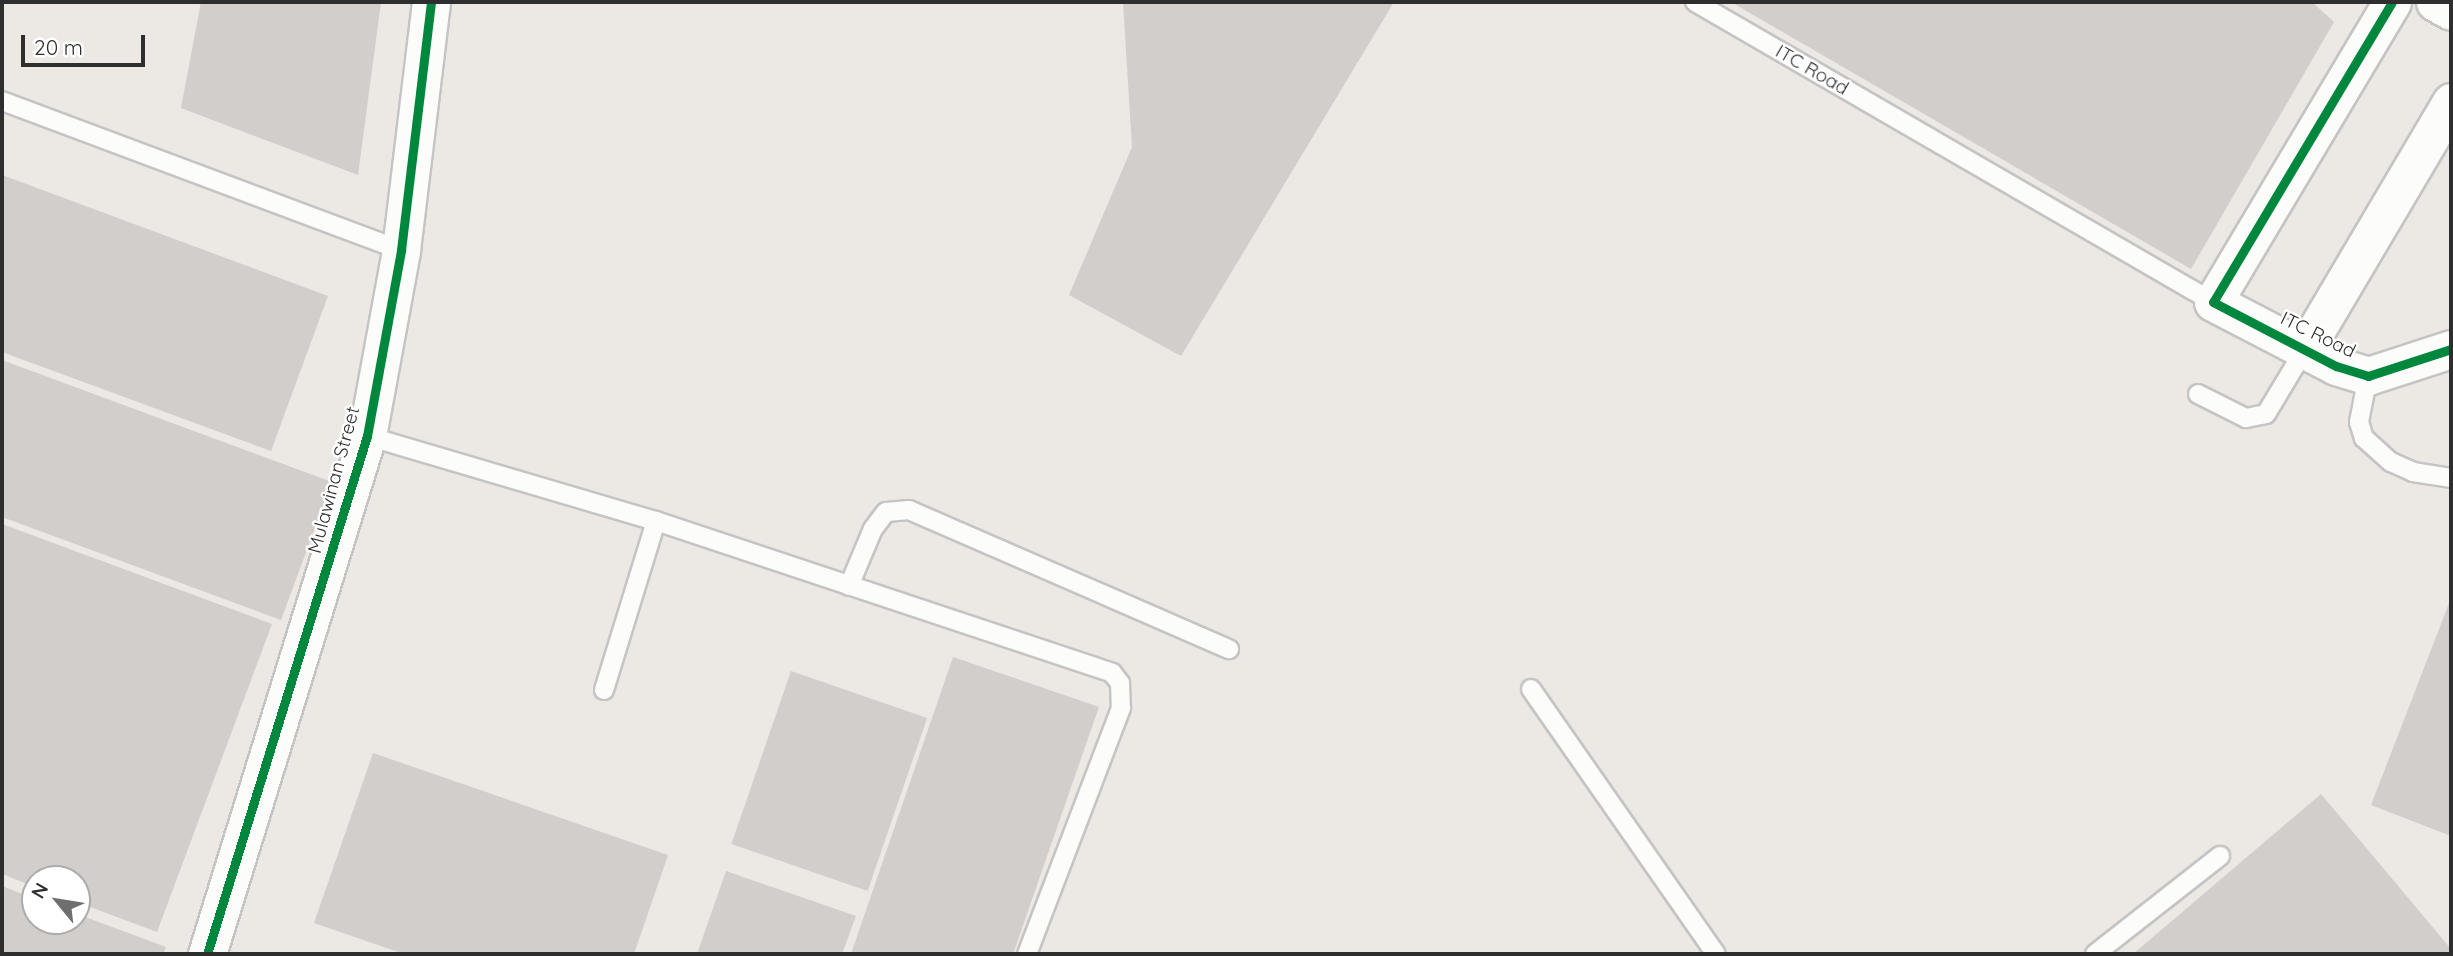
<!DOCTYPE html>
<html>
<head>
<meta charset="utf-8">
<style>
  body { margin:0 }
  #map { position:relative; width:2453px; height:956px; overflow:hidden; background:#ece8e4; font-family:Quicksand,sans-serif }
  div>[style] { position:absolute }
  .building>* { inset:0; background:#d1cecb; transform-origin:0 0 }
  .roads { filter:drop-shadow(2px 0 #c5c4c5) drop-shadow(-2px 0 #c5c4c5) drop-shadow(0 2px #c5c4c5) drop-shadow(0 -2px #c5c4c5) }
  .service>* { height:18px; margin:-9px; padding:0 9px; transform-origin:9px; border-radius:9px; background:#fcfcfb }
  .minor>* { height:37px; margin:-18.5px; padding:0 18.5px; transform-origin:18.5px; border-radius:18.5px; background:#fcfcfb }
  .cycleway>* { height:9px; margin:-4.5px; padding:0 4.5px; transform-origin:4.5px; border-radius:4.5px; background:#00873e }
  span { translate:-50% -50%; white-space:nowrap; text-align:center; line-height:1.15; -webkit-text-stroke:5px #fff; paint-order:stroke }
  .street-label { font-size:19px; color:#2e2e2e }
  .frame { position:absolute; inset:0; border:4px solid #2e2e2e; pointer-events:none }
  .north { position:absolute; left:21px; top:865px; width:70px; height:70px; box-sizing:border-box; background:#fff; border:2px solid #ababab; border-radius:50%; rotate:300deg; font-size:19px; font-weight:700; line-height:28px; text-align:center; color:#2e2e2e }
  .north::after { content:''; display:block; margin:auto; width:24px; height:32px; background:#706f6e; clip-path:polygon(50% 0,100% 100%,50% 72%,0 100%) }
  .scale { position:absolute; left:21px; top:35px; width:124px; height:32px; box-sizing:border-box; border:4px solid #2e2e2e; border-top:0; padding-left:9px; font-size:21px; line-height:24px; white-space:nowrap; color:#2e2e2e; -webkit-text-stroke:5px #fff; paint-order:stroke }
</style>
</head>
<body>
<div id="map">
  <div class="building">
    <div style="clip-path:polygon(201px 2px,381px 2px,358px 175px,181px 108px)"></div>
    <div style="clip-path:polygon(1123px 2px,1394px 2px,1181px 356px,1069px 295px,1132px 147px)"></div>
    <div style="clip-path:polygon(1731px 2px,2312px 2px,2334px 22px,2191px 269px)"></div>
    <div style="clip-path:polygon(2px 175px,328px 296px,271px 451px,2px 352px)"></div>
    <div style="clip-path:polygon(2px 360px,332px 482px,281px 620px,2px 517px)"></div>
    <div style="clip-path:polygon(2px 524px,272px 624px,157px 932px,77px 902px,77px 879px,35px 879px,35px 887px,2px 874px)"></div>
    <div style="clip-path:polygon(2451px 598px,2451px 836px,2371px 805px)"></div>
    <div style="clip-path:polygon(953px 657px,1099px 707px,1013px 954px,851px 954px)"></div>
    <div style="left:791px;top:671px;width:144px;height:183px;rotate:19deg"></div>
    <div style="clip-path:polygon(373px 753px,668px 855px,634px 954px,404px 954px,314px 923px)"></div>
    <div style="clip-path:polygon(2321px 794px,2451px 949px,2451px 954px,2133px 954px)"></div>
    <div style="clip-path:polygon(726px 871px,856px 916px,842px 954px,697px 954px)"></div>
    <div style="clip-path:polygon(2px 886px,35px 899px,35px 921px,77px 921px,77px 914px,166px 947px,163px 954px,2px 954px)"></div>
  </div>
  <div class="roads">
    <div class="service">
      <div style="left:1695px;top:2px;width:599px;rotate:30.08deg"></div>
      <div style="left:2px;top:101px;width:426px;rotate:20.5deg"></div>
      <div style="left:2368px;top:376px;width:47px;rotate:101.1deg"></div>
      <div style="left:2359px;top:422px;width:17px;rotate:73deg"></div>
      <div style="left:2364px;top:438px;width:36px;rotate:42deg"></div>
      <div style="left:2391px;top:462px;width:24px;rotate:24deg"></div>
      <div style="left:2413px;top:472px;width:38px;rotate:9deg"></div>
      <div style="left:2198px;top:394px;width:54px;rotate:26.6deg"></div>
      <div style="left:2246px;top:418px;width:20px;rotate:-11deg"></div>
      <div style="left:2266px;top:414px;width:76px;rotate:-59deg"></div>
      <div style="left:367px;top:436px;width:301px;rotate:16.4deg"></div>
      <div style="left:656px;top:521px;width:481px;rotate:18.4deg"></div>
      <div style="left:1112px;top:673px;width:13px;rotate:51deg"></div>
      <div style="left:1120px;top:683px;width:25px;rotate:88deg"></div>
      <div style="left:1121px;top:708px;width:263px;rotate:110.9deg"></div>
      <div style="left:849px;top:586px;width:62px;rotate:-67.2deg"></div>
      <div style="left:873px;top:529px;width:21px;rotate:-53deg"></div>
      <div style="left:886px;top:512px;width:23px;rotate:-5deg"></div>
      <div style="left:909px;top:510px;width:349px;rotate:23.5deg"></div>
      <div style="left:1531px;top:689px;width:323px;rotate:55.1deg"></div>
      <div style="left:604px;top:690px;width:177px;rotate:-72.9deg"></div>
      <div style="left:2095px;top:954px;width:159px;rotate:-38.1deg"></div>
    </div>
    <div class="minor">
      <div style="left:2392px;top:2px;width:349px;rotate:120.8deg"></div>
      <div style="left:2213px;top:302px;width:139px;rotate:27.5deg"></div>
      <div style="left:2336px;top:366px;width:34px;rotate:17deg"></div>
      <div style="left:2368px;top:376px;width:87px;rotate:-18deg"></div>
      <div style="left:2435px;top:2px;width:18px;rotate:29deg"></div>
      <div style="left:2305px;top:349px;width:287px;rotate:-59.4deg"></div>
      <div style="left:207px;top:954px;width:542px;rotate:-72.84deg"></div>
      <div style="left:367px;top:436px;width:189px;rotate:-79.6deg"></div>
      <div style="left:401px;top:250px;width:250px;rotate:-83.1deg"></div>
    </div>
  </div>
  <div class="cycleway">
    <div style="left:2392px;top:2px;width:349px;rotate:120.8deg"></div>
    <div style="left:2213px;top:302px;width:139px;rotate:27.5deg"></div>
    <div style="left:2336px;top:366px;width:34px;rotate:17deg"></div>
    <div style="left:2368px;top:376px;width:87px;rotate:-18deg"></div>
    <div style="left:207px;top:954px;width:542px;rotate:-72.84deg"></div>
    <div style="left:367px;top:436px;width:189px;rotate:-79.6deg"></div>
    <div style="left:401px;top:250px;width:250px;rotate:-83.1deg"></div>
  </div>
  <div class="street-label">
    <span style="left:1812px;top:70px;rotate:30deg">ITC Road</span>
    <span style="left:2318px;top:335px;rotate:26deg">ITC Road</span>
    <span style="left:334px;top:480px;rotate:-75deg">Mulawinan Street</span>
  </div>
  <div class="frame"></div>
  <div class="north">N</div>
  <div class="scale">20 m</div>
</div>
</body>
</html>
